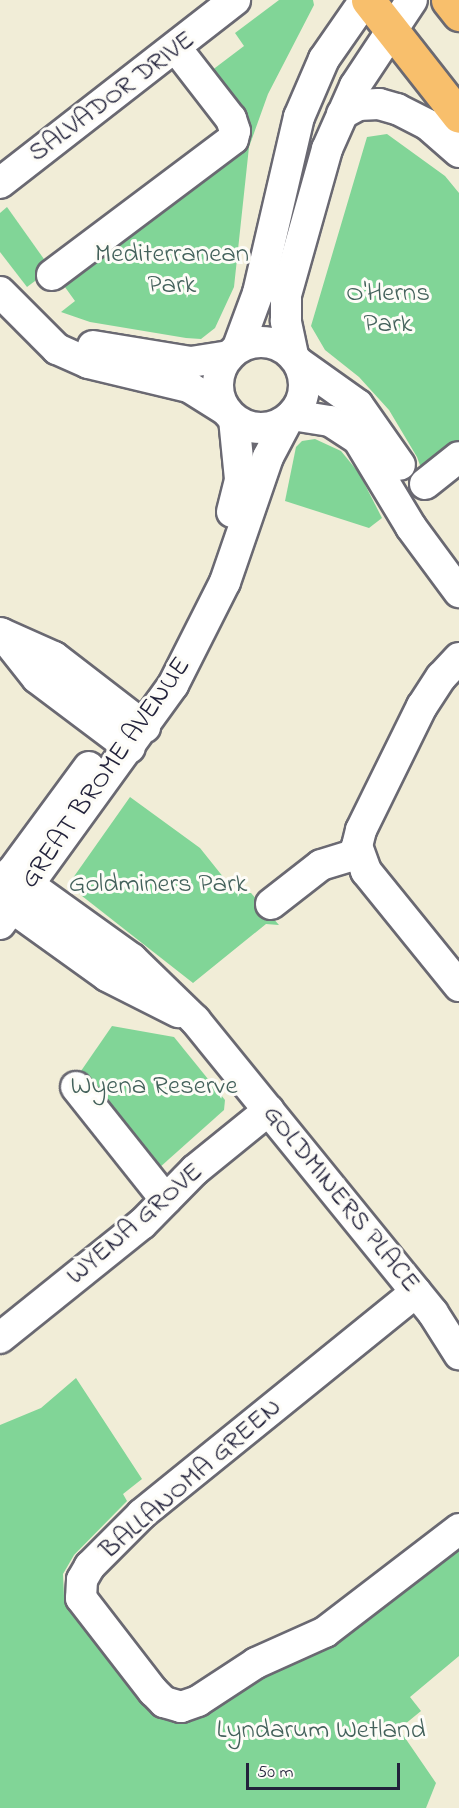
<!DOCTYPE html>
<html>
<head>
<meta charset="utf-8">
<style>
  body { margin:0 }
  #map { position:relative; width:459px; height:1808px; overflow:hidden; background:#f1edd7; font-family:"Indie Flower",sans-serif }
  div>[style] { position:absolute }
  .green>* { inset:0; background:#81d597 }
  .roads { filter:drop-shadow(2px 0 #6a6972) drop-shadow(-2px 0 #6a6972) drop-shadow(0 2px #6a6972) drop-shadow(0 -2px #6a6972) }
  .minor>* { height:30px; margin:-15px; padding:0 15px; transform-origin:15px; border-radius:15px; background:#fff }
  .minor>.ring { margin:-15px; padding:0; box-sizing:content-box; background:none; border:30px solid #fff; border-radius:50% }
  .major>* { height:33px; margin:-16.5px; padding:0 16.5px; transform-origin:16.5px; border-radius:16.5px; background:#f8bf6c }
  span { translate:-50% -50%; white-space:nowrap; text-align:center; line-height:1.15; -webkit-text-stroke:6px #fdfcf7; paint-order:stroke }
  .street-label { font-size:27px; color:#22223b }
  .park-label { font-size:27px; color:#43615b }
  .scale { position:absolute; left:246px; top:1763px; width:154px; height:27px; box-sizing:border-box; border:3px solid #22223b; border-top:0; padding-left:8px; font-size:18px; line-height:21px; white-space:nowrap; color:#22223b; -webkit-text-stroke:4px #fdfcf7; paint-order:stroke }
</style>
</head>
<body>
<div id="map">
  <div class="green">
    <div style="clip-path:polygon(279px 0,313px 0,314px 5px,268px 94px,249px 147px,234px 287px,215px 328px,201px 339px,186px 338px,90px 322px,61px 312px,75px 301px,57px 276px,234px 142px,207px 74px,244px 46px,235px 33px)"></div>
    <div style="clip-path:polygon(387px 134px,445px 176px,459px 193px,459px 451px,425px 479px,417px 457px,389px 410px,359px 377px,325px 350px,311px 326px,367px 137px)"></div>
    <div style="clip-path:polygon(7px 207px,51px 269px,27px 287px,0 252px,0 213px)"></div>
    <div style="clip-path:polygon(315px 439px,341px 451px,359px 473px,382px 518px,369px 528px,285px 501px,296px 447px,302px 441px)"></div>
    <div style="clip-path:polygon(130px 797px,200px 848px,236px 893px,251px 893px,279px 925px,266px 924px,193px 983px,68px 885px)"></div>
    <div style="clip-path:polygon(112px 1026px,174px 1037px,225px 1100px,224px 1110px,159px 1168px,81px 1071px)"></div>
    <div style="clip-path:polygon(76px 1378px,142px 1479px,123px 1494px,127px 1501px,74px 1555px,63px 1574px,64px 1596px,151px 1706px,174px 1723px,189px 1722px,203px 1714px,459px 1543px,459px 1656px,410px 1697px,421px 1711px,399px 1729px,436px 1783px,426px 1808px,0 1808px,0 1425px,41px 1408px)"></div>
  </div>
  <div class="roads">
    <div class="minor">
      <div style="left:342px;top:114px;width:18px;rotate:-29deg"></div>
      <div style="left:358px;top:105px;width:21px;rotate:-3deg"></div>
      <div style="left:379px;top:104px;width:19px;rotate:16deg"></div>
      <div style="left:397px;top:109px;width:35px;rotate:27deg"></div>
      <div style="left:428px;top:125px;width:41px;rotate:41.1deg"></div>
      <div style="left:0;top:183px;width:298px;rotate:-37.9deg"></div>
      <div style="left:52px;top:275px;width:226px;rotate:-36.9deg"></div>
      <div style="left:233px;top:139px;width:8px;rotate:-76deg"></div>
      <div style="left:235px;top:131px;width:13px;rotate:-108deg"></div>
      <div style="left:231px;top:119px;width:90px;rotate:-127.8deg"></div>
      <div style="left:0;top:292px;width:81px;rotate:45deg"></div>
      <div style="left:57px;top:349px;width:34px;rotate:24deg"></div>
      <div style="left:88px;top:363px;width:104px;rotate:13.4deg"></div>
      <div style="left:189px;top:387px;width:41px;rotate:32.2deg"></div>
      <div class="ring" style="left:218px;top:342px;width:56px;height:56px"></div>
      <div style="left:93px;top:346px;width:99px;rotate:9.3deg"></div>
      <div style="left:191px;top:362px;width:37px;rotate:-9deg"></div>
      <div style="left:238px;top:347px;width:58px;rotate:-69.7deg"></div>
      <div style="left:258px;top:293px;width:181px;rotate:-76.9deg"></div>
      <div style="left:299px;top:117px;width:63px;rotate:-66.7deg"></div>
      <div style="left:324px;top:59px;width:72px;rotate:-55.2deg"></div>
      <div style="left:293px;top:355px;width:35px;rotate:-102deg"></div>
      <div style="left:286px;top:321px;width:26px;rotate:-90deg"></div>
      <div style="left:286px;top:295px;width:152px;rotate:-74.3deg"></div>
      <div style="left:327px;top:149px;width:69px;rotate:-66deg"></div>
      <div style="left:355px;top:86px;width:103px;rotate:-56.5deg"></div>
      <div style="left:299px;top:363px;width:72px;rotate:35.4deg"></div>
      <div style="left:358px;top:405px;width:73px;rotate:55deg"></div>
      <div style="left:292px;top:415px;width:38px;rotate:9deg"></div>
      <div style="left:330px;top:421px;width:33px;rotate:33deg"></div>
      <div style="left:358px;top:439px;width:103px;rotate:58.9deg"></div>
      <div style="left:411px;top:527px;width:81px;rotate:53.6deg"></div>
      <div style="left:425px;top:484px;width:43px;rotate:-38.5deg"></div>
      <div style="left:232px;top:512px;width:34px;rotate:-76deg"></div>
      <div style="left:240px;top:479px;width:60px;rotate:-95.7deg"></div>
      <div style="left:0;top:633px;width:59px;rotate:24deg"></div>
      <div style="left:54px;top:657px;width:115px;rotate:37.6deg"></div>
      <div style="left:2px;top:634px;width:56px;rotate:51.5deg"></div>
      <div style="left:37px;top:678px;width:116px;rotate:37deg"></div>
      <div style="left:459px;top:658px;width:26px;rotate:133deg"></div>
      <div style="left:441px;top:677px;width:35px;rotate:123deg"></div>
      <div style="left:422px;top:706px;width:138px;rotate:116.2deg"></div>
      <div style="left:361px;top:830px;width:16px;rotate:104deg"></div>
      <div style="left:357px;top:846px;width:27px;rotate:70deg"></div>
      <div style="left:366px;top:871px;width:148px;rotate:51deg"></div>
      <div style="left:11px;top:872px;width:149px;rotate:35.7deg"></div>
      <div style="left:132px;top:959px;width:88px;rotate:44.1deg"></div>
      <div style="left:195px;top:1020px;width:377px;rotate:50.9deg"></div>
      <div style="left:433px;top:1313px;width:49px;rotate:57.6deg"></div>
      <div style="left:0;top:888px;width:150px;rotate:-53.7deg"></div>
      <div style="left:0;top:899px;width:132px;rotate:35.7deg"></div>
      <div style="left:107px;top:976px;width:80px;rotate:26.9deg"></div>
      <div style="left:271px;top:904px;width:63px;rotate:-38deg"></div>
      <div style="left:321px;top:865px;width:38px;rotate:-17deg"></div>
      <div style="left:0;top:924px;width:295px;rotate:-54.1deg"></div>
      <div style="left:173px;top:685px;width:115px;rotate:-63.2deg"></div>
      <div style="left:225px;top:582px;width:132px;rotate:-71deg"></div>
      <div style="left:268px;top:457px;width:43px;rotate:-62.2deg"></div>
      <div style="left:76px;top:1087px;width:144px;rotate:51.5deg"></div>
      <div style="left:416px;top:1292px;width:353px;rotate:141deg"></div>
      <div style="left:142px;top:1514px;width:74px;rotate:135deg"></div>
      <div style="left:90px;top:1566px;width:16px;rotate:120deg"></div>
      <div style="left:82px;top:1580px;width:18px;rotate:93deg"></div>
      <div style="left:81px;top:1598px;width:118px;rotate:52.3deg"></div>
      <div style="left:153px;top:1691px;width:16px;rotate:45deg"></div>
      <div style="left:164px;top:1702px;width:18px;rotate:16deg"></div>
      <div style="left:181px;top:1707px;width:18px;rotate:-19deg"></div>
      <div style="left:198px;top:1701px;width:69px;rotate:-33.2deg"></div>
      <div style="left:256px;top:1663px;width:76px;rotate:-24.2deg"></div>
      <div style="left:325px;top:1632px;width:169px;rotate:-37.5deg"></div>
      <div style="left:0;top:1338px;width:182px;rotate:-38.8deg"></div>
      <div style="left:142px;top:1224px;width:76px;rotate:-45.5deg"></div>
      <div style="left:195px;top:1170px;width:95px;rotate:-39deg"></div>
    </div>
    <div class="major">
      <div style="left:368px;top:0;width:147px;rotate:51.9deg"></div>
      <div style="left:448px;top:0;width:18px;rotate:52deg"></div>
    </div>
  </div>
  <div class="street-label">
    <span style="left:112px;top:97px;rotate:-37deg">SALVADOR DRIVE</span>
    <span style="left:106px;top:773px;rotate:-55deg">GREAT BROME AVENUE</span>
    <span style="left:341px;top:1199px;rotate:51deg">GOLDMINERS PLACE</span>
    <span style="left:135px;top:1224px;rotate:-41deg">WYENA GROVE</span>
    <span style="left:191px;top:1479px;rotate:-41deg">BALLANOMA GREEN</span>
  </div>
  <div class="park-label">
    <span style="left:172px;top:270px">Mediterranean<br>Park</span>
    <span style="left:388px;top:309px">O'Herns<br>Park</span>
    <span style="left:158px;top:885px">Goldminers Park</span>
    <span style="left:154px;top:1087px">Wyena Reserve</span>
    <span style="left:321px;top:1731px">Lyndarum Wetland</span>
  </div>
  <div class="scale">50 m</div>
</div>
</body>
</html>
